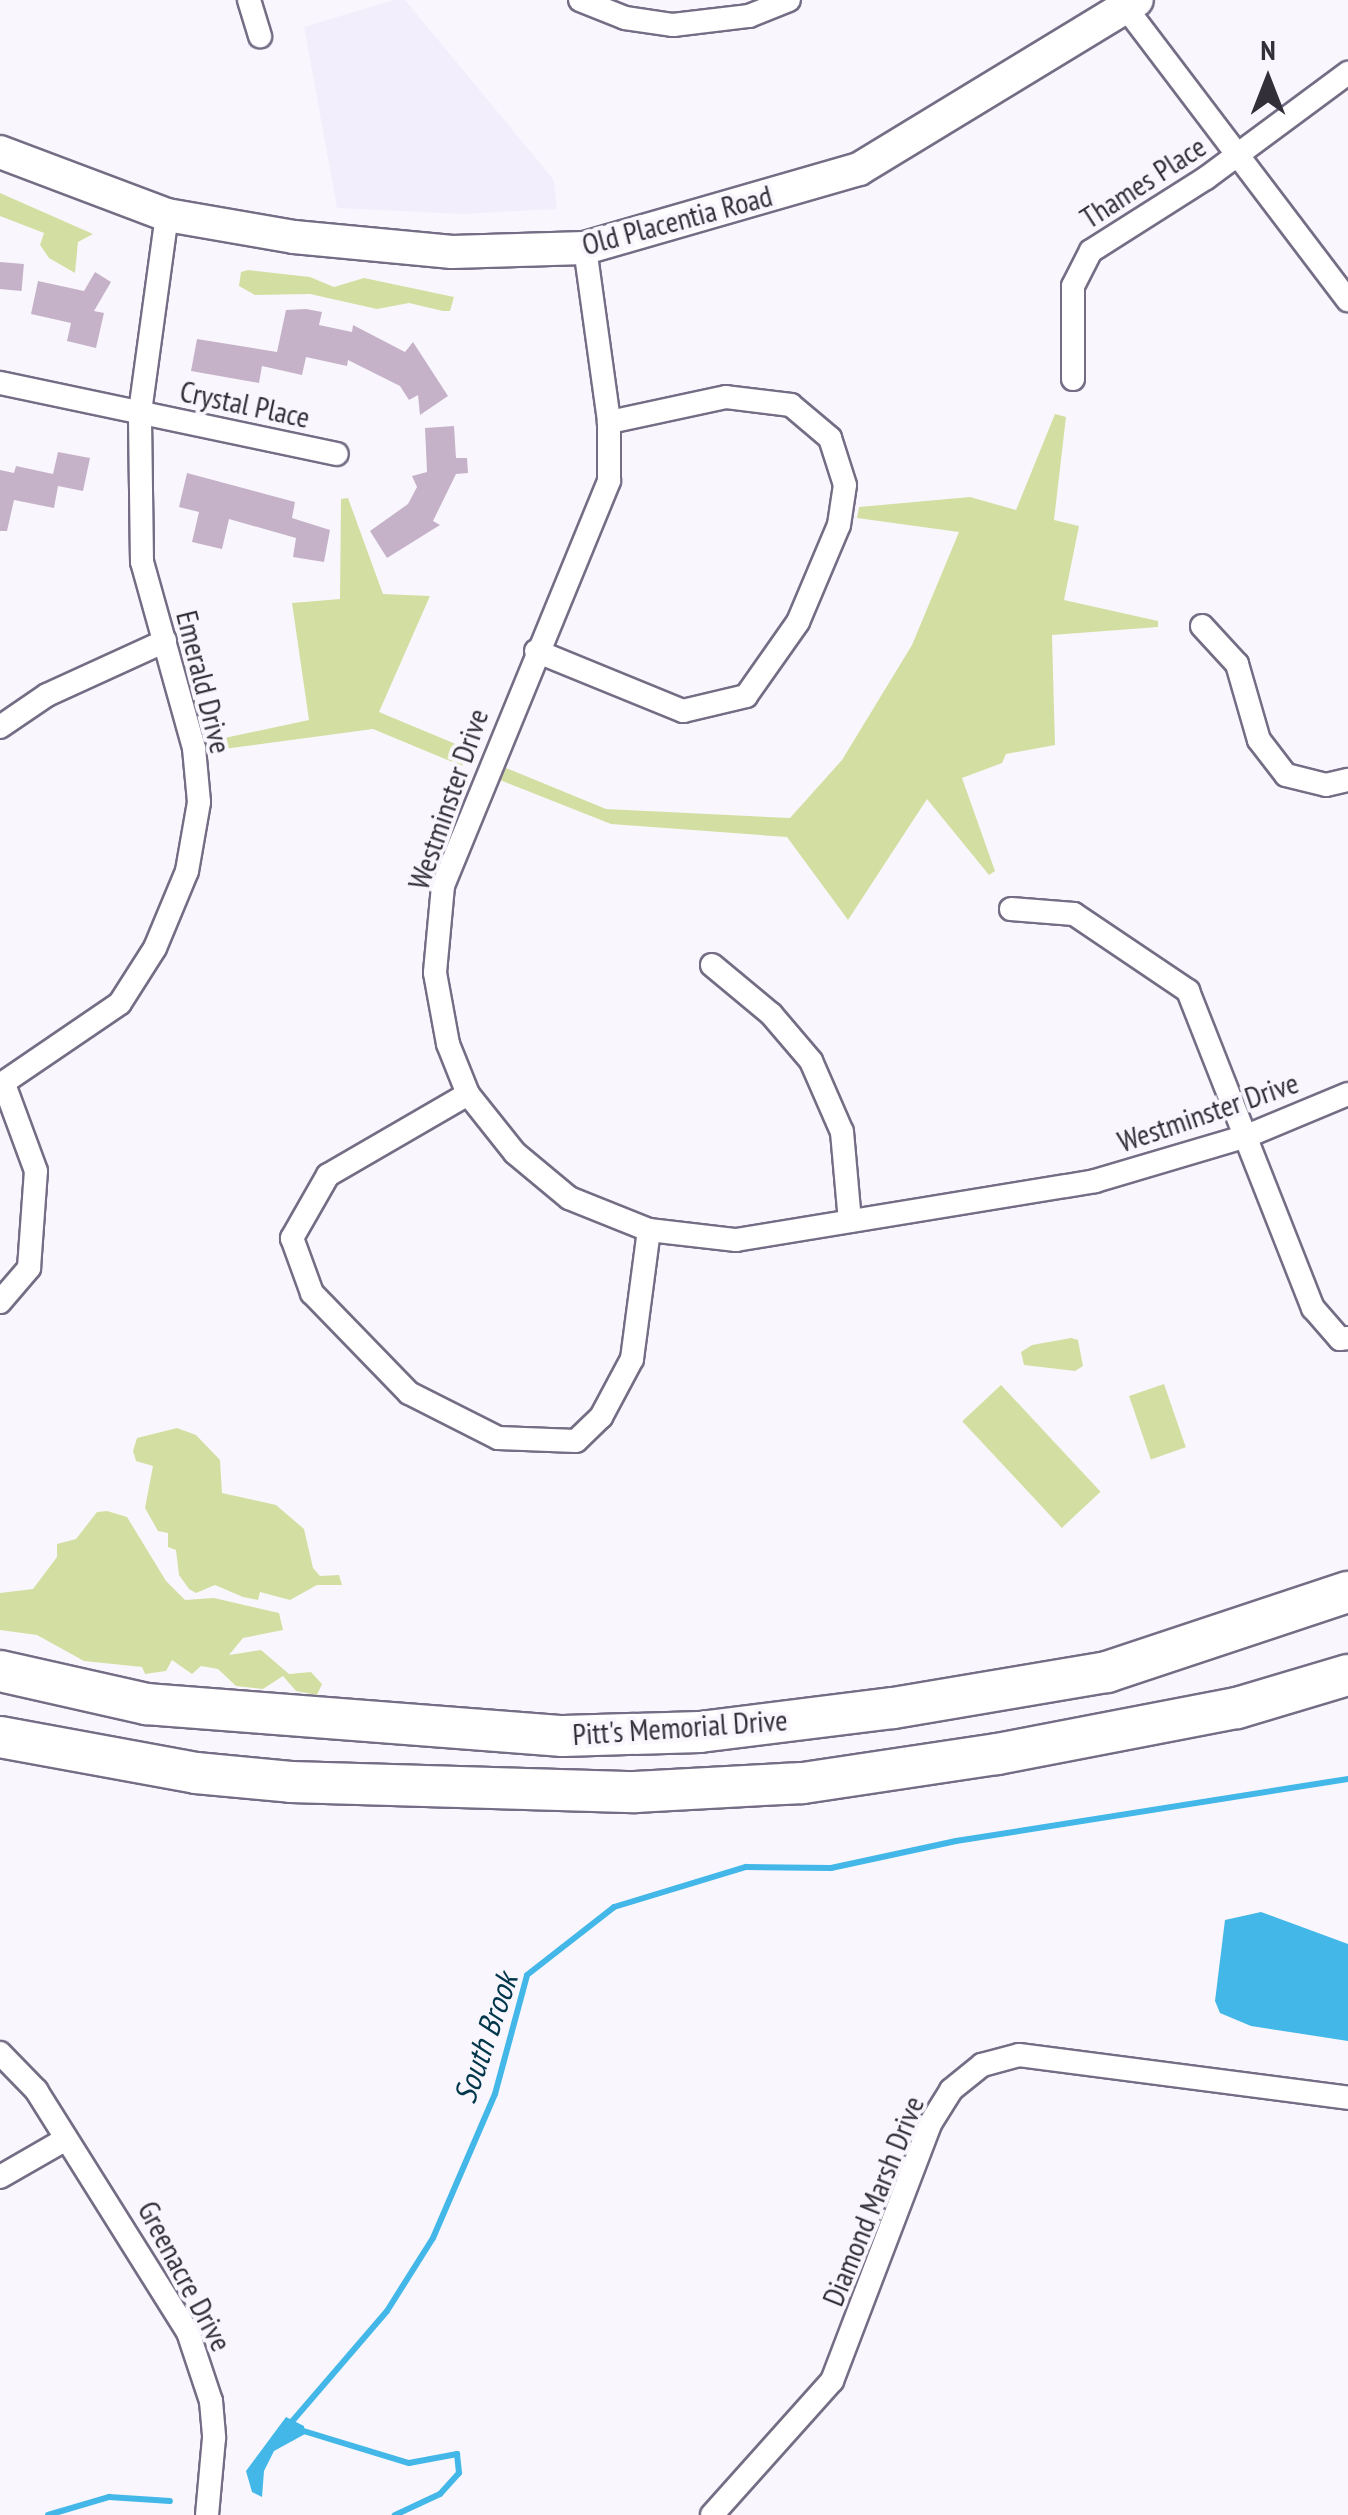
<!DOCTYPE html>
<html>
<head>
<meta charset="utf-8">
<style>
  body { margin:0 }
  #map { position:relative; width:1348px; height:2515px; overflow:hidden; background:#f9f7fd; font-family:"PT Sans Narrow",sans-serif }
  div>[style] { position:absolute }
  .built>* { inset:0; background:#f2eefc }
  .green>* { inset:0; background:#d3dfa2; transform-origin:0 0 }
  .water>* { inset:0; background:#42b7e8 }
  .stream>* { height:6px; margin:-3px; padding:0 3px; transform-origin:3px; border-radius:3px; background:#42b7e8 }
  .building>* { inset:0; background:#c6b2c8; transform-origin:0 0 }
  .roads { filter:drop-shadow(2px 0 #756d85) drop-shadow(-2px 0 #756d85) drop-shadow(0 2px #756d85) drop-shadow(0 -2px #756d85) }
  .minor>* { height:22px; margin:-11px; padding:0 11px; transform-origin:11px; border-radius:11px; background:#fff }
  .secondary>* { height:32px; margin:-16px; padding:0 16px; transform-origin:16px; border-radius:16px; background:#fff }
  .motorway>* { height:40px; margin:-20px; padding:0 20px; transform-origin:20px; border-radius:20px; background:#fff }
  span { translate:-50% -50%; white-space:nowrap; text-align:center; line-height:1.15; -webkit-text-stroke:8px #f9f7fd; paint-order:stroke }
  .street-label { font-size:30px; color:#322f39 }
  .water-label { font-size:32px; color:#01364b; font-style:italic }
  .north { position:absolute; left:1218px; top:30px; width:100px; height:100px; -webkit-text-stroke:8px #f9f7fd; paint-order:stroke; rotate:0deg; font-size:28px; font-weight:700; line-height:40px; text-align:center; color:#322f39 }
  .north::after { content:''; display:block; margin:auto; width:35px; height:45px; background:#322f39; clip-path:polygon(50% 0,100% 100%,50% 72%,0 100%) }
</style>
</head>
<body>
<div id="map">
  <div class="built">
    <div style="clip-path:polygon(393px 0,405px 0,554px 180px,557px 209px,461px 214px,337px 208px,304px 27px)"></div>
  </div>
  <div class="green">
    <div style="clip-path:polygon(0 193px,93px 234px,78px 242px,75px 273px,49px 258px,40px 245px,44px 233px,0 216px)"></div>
    <div style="clip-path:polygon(248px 270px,310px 277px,334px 287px,364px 278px,454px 297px,450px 311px,443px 311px,409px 303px,377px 309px,310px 294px,255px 295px,239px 286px,241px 272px)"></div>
    <div style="clip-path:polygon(1055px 414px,1066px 417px,1054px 520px,1079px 526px,1064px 600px,1158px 621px,1158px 627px,1052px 635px,1055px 745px,1006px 754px,1002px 763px,962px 778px,995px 871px,989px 875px,927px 799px,848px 920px,787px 837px,611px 824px,500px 780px,506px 768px,606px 809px,790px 818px,842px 760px,912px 645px,959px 532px,857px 518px,859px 507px,970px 497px,1016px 510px)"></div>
    <div style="clip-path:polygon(348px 498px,383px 594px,430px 596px,379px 712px,470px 750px,462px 766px,373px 729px,216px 750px,215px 740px,309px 720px,292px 603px,340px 599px,341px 499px)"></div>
    <div style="clip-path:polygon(1071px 1338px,1078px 1340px,1083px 1366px,1075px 1371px,1024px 1365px,1021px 1352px,1032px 1345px)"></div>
    <div style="left:1164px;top:1384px;width:67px;height:37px;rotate:71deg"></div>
    <div style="left:1001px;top:1385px;width:146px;height:53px;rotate:47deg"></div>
    <div style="clip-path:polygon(177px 1428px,196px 1435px,220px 1460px,222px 1493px,276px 1505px,304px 1529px,313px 1568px,320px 1576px,339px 1575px,342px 1585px,317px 1585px,290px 1600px,260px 1592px,258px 1600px,243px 1597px,215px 1585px,196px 1593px,189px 1589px,179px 1575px,176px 1550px,168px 1547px,168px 1533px,158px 1531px,145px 1508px,153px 1466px,136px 1461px,133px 1451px,137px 1438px)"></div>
    <div style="clip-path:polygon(107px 1511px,127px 1517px,166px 1581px,185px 1600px,214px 1598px,279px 1613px,283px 1630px,243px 1638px,229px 1655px,261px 1650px,289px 1674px,311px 1672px,322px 1684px,317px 1695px,296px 1691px,283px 1676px,263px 1689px,236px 1686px,218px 1669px,201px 1666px,192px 1674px,172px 1660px,166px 1671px,145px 1674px,142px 1667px,84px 1661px,37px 1635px,0 1630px,0 1593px,33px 1589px,57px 1557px,57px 1544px,76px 1539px,97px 1512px)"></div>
  </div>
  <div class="water">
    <div style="clip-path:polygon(1261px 1912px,1348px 1944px,1348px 2041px,1251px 2026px,1220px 2013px,1215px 2001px,1225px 1920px)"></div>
    <div style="clip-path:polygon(286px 2417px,304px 2426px,305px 2434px,274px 2451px,264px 2471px,262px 2497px,252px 2492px,246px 2471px)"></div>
  </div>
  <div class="stream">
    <div style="left:289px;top:2425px;width:150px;rotate:-49.3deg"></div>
    <div style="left:387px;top:2311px;width:86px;rotate:-57.8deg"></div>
    <div style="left:433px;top:2238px;width:157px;rotate:-66.7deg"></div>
    <div style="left:495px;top:2094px;width:123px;rotate:-74.9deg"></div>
    <div style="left:527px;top:1975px;width:110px;rotate:-38deg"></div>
    <div style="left:614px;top:1907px;width:138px;rotate:-16.9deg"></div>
    <div style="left:746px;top:1867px;width:85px;rotate:0.7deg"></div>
    <div style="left:831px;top:1868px;width:128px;rotate:-12.2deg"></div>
    <div style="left:956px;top:1841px;width:397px;rotate:-9deg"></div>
    <div style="left:297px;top:2429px;width:117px;rotate:16.9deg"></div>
    <div style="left:409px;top:2463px;width:49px;rotate:-10.6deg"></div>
    <div style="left:457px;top:2454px;width:19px;rotate:84deg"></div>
    <div style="left:459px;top:2473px;width:28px;rotate:132deg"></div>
    <div style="left:440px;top:2494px;width:50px;rotate:155deg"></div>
    <div style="left:48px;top:2515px;width:64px;rotate:-16.4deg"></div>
    <div style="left:109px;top:2497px;width:61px;rotate:3.8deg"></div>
  </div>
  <div class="building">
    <div style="left:0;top:262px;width:24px;height:27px;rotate:5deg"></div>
    <div style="clip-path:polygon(95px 272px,111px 282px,94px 311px,104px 313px,96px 348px,67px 341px,71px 323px,31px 314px,38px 281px,84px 291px)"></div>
    <div style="clip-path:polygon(306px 309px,322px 312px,319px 325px,352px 332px,353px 325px,405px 352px,413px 342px,448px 396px,420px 415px,418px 395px,409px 400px,400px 386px,348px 360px,347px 366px,306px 357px,302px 375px,262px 366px,259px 383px,191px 371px,197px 339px,277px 352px,286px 310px)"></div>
    <div style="clip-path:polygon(454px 426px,456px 458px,467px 458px,468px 473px,456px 474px,433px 521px,440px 525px,387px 558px,370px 531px,408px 504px,417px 487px,412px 476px,427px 472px,425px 428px)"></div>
    <div style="clip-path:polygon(58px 452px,90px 458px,83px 491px,58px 486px,54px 508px,14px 500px,7px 531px,0 531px,0 470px,14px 473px,16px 466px,53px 474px)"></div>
    <div style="clip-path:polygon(187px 473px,295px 502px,292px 518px,330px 530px,324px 562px,293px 557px,296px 538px,229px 519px,222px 549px,192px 542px,199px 512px,179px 507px)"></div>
  </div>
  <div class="roads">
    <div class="minor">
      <div style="left:249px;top:0;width:38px;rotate:73deg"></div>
      <div style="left:580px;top:0;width:48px;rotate:21.8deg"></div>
      <div style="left:625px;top:18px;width:49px;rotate:8.3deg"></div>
      <div style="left:673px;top:25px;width:77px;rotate:-6.8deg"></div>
      <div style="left:749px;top:16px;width:43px;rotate:-21.8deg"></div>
      <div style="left:1120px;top:0;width:377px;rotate:52.8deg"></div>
      <div style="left:585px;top:248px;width:176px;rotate:82.1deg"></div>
      <div style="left:609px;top:422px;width:59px;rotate:90deg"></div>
      <div style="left:609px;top:481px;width:438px;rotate:112.3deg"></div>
      <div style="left:443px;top:886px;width:87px;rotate:95.3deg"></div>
      <div style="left:435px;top:973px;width:72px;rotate:79.6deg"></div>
      <div style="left:448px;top:1044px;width:54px;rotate:68.2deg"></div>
      <div style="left:468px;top:1094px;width:75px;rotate:51.5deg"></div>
      <div style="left:515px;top:1153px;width:70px;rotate:39.8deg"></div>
      <div style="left:569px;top:1198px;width:86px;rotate:21.8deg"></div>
      <div style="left:649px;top:1230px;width:88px;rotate:6.6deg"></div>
      <div style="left:736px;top:1240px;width:364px;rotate:-9.3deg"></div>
      <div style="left:1095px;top:1181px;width:159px;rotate:-16.5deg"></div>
      <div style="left:1247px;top:1136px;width:109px;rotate:-22.6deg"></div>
      <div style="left:1073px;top:379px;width:93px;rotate:-90deg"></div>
      <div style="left:1073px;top:286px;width:39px;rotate:-63deg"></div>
      <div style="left:1091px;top:251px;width:136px;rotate:-32.4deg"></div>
      <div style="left:1206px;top:178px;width:177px;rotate:-36.5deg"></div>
      <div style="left:0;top:383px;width:344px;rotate:11.9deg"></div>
      <div style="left:1202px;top:626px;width:52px;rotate:47.4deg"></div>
      <div style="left:1237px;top:664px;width:79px;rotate:73.9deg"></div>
      <div style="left:1259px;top:740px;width:44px;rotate:52.4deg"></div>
      <div style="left:1286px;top:775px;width:41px;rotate:14deg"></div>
      <div style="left:1326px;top:785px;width:23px;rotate:-13deg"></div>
      <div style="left:536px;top:651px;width:159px;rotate:22.2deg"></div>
      <div style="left:683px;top:711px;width:65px;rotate:-13.4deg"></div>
      <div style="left:746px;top:696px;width:90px;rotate:-54.9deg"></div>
      <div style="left:798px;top:622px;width:105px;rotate:-67.1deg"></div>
      <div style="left:839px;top:525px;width:40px;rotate:-81.5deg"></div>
      <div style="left:845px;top:485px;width:49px;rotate:-107.7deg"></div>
      <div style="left:830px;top:438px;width:51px;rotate:-139.8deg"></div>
      <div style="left:791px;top:405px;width:65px;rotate:-173deg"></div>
      <div style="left:726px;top:397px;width:120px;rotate:167.9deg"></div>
      <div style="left:0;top:727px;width:57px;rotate:-34.2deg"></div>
      <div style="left:47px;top:695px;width:130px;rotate:-24.6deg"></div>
      <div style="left:1011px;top:909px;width:63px;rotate:4.5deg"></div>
      <div style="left:1074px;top:914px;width:138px;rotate:34deg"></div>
      <div style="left:1188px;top:991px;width:341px;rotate:68.5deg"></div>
      <div style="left:1313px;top:1308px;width:41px;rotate:48.9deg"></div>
      <div style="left:1340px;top:1339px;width:8px;rotate:-7deg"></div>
      <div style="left:712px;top:965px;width:77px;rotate:39.7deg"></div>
      <div style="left:771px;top:1014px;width:62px;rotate:49.6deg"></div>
      <div style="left:811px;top:1061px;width:77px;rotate:66.4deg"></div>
      <div style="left:842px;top:1132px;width:89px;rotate:84.9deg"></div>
      <div style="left:0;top:1085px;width:145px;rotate:-34.3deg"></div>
      <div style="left:120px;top:1003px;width:65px;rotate:-57.5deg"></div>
      <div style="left:155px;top:948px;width:83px;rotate:-67.4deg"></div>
      <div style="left:187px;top:871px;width:70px;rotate:-80.1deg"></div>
      <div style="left:199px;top:802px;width:54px;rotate:-95.3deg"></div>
      <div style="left:194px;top:748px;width:193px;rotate:-105.6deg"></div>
      <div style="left:142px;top:562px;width:150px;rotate:-90.8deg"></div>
      <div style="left:140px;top:412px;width:199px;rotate:-82.2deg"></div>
      <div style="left:468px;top:1094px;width:162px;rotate:149.9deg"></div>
      <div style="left:328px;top:1175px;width:73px;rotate:119.7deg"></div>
      <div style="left:292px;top:1238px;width:59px;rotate:70deg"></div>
      <div style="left:312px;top:1293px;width:139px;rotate:45.9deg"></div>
      <div style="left:409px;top:1393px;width:100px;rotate:26.8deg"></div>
      <div style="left:498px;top:1438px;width:78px;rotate:2.2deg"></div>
      <div style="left:576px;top:1441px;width:35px;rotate:-44deg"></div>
      <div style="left:601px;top:1417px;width:66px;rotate:-61.9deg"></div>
      <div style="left:632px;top:1359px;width:130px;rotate:-82.5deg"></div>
      <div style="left:0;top:1302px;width:45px;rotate:-49.5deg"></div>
      <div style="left:29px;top:1268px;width:97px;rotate:-85.9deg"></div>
      <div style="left:36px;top:1171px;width:93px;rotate:-110.2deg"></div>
      <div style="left:0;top:2053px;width:52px;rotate:45.8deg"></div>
      <div style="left:36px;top:2090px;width:286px;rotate:57.9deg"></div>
      <div style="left:188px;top:2332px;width:73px;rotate:71.6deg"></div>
      <div style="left:211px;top:2401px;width:37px;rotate:85deg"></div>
      <div style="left:214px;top:2438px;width:77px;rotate:95.2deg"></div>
      <div style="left:0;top:2177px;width:76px;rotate:-29.9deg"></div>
      <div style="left:712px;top:2515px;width:180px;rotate:-48.2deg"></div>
      <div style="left:832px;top:2381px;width:275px;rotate:-69.1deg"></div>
      <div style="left:930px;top:2124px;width:40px;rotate:-58deg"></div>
      <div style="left:951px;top:2090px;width:40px;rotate:-39deg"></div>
      <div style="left:982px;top:2065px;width:38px;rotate:-15deg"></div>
      <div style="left:1019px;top:2055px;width:332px;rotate:7.4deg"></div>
    </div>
    <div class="secondary">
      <div style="left:0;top:152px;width:178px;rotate:20.7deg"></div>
      <div style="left:167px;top:215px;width:129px;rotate:9.8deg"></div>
      <div style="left:294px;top:237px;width:159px;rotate:5.4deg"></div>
      <div style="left:452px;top:252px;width:133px;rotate:-1.7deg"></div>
      <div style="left:585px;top:248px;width:285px;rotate:-16.1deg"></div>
      <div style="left:859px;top:169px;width:325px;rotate:-31.3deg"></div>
    </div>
    <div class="motorway">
      <div style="left:0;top:1671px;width:150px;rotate:12.7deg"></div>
      <div style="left:146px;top:1704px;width:418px;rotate:4.4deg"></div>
      <div style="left:563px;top:1736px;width:137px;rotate:-1.7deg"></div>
      <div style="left:700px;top:1732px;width:195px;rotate:-7.1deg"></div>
      <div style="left:894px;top:1708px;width:216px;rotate:-9.6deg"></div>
      <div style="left:1107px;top:1672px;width:254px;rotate:-18.4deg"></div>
      <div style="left:0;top:1737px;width:199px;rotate:10.4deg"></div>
      <div style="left:196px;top:1773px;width:95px;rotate:5.4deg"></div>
      <div style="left:291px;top:1782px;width:344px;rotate:1.7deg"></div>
      <div style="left:635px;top:1792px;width:168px;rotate:-3.1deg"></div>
      <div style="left:803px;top:1783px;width:196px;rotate:-8.5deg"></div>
      <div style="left:997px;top:1754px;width:244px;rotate:-10.9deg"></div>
      <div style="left:1237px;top:1708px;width:116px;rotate:-16.6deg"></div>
    </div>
  </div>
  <div class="street-label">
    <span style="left:1143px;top:182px;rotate:-33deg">Thames Place</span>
    <span style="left:677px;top:220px;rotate:-15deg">Old Placentia Road</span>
    <span style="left:245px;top:404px;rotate:12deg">Crystal Place</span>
    <span style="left:204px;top:682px;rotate:76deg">Emerald Drive</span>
    <span style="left:448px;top:799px;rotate:-71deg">Westminster Drive</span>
    <span style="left:1208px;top:1112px;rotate:-19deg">Westminster Drive</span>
    <span style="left:680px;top:1727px;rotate:-4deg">Pitt's Memorial Drive</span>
    <span style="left:873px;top:2201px;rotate:-68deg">Diamond Marsh Drive</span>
    <span style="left:185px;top:2276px;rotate:62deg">Greenacre Drive</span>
  </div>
  <div class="water-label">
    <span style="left:485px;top:2038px;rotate:-71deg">South Brook</span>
  </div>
  <div class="north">N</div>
</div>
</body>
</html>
